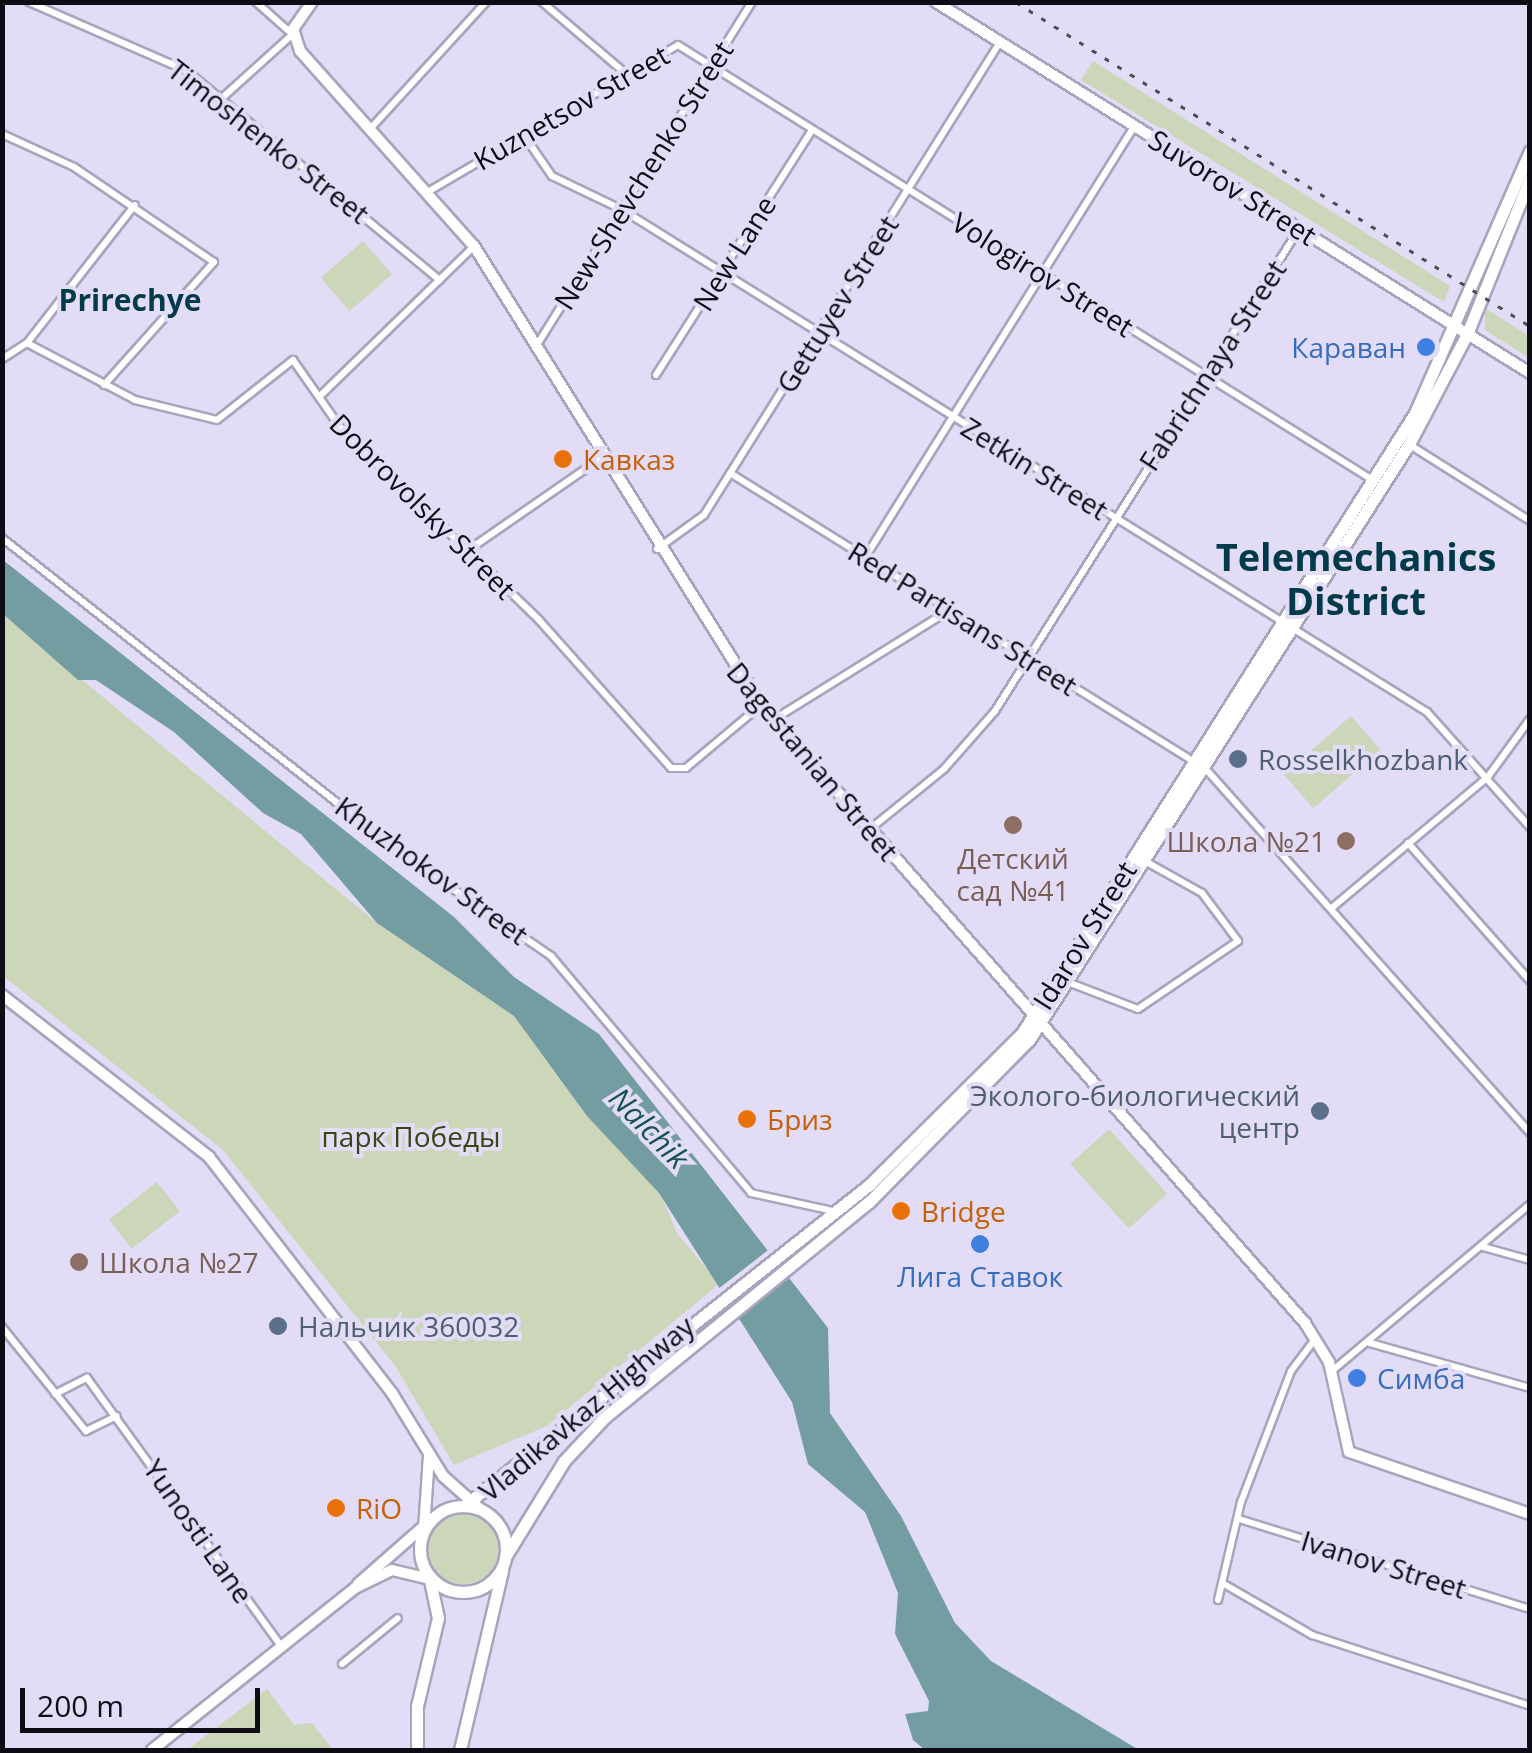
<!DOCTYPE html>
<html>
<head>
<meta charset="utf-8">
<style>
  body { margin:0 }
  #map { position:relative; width:1532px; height:1753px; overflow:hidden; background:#e2dcf6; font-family:"Open Sans",sans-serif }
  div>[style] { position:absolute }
  .green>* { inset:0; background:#ccd6b8; transform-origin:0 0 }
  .round { border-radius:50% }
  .water>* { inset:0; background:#739da1 }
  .pier>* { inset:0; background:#e2dcf6; transform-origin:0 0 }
  .roads { filter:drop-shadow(2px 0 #a9a4bc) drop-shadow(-2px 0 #a9a4bc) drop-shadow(0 2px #a9a4bc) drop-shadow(0 -2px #a9a4bc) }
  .street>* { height:6px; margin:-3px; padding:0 3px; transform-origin:3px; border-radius:3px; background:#fff }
  .secondary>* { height:10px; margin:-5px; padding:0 5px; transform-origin:5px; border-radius:5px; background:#fff }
  .primary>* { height:11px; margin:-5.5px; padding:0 5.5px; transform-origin:5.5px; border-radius:5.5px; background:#fff }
  .primary>.ring { margin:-5.5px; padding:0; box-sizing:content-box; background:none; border:11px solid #fff; border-radius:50% }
  .rail>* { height:2.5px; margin-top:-1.25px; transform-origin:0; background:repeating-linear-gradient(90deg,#4e4b58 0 5px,transparent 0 15px) }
  .dots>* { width:28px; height:28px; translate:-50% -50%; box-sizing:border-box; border:5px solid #e2dcf6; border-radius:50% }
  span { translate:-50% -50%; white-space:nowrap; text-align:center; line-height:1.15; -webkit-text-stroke:8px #e2dcf6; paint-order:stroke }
  .street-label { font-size:28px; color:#0e0c14 }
  .shop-label { font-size:28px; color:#366cbe }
  .right { translate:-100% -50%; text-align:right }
  .left { translate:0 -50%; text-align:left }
  .food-label { font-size:28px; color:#c56008 }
  .service-label { font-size:28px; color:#4e5e75 }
  .education-label { font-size:28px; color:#785e54 }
  .park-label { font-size:28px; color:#394614 }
  .neighbourhood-label { font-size:30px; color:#013a4a; font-weight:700 }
  .water-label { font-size:30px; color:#155258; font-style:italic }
  .district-label { font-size:38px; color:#013a4a; font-weight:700 }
  .frame { position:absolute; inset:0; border:5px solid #0e0c14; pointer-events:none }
  .scale { position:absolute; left:20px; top:1688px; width:240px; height:45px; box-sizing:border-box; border:5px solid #0e0c14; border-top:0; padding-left:12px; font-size:30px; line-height:35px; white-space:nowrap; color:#0e0c14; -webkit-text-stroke:8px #e2dcf6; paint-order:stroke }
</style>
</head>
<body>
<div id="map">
  <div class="green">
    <div style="clip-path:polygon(1093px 61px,1450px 286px,1444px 302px,1081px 80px)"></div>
    <div style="left:363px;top:241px;width:44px;height:56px;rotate:49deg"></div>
    <div style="clip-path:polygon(1485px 308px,1529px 336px,1529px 358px,1485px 330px)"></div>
    <div style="clip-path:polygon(2px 614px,377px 923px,514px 1016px,587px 1116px,660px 1193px,677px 1233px,719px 1284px,547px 1426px,454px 1465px,396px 1367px,223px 1150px,3px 976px)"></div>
    <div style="left:1351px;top:716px;width:45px;height:89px;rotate:49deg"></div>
    <div style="left:1109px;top:1129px;width:87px;height:52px;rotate:48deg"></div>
    <div style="left:157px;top:1182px;width:37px;height:61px;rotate:52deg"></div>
    <div class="round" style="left:427px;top:1512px;width:72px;height:72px"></div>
    <div style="clip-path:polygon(267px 1689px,294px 1725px,312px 1723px,333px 1750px,187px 1750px)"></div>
  </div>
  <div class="water">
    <div style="clip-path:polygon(3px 560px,454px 917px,514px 977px,599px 1034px,828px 1328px,830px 1413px,901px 1516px,955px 1623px,991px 1661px,1139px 1750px,925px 1750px,913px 1740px,905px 1714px,928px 1711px,929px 1701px,895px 1634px,898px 1593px,865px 1512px,808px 1464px,792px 1402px,659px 1193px,587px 1116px,514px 1016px,377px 923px,301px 834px,263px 813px,174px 732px,96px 680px,78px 680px,3px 614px)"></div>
  </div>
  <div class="pier">
    <div style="left:772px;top:1247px;width:34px;height:70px;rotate:52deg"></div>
  </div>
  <div class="roads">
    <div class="street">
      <div style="left:29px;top:2px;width:172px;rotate:23.6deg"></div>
      <div style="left:187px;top:71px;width:328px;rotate:39.6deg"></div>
      <div style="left:256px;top:2px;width:48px;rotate:41.6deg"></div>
      <div style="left:542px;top:2px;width:109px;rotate:40.5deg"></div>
      <div style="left:221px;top:99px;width:97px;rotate:-42.1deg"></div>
      <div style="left:371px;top:128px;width:171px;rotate:-47.6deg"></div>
      <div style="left:2px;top:134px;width:79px;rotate:24.6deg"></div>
      <div style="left:74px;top:167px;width:169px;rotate:34.2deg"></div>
      <div style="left:214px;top:262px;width:165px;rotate:131.8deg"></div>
      <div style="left:523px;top:134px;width:51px;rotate:55.4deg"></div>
      <div style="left:552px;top:176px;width:76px;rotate:25.6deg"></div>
      <div style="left:621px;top:209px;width:950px;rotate:31.97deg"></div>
      <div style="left:1427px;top:712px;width:154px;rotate:48.2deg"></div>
      <div style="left:431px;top:190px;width:286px;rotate:-30.4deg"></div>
      <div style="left:678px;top:45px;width:821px;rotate:32.06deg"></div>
      <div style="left:27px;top:343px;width:175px;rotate:-52deg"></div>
      <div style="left:535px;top:348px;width:408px;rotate:-57.9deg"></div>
      <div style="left:2px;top:359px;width:30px;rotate:-33deg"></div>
      <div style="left:27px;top:343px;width:122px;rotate:27.8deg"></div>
      <div style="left:135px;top:400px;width:84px;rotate:13.7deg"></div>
      <div style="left:217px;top:420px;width:97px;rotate:-38.3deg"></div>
      <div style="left:293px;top:360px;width:82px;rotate:55deg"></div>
      <div style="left:340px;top:427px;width:277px;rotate:44.1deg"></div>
      <div style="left:539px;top:620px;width:198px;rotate:48.3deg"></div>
      <div style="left:671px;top:768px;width:15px"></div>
      <div style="left:686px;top:768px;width:98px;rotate:-40deg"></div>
      <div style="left:656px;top:375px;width:290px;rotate:-57.5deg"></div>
      <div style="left:321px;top:395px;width:214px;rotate:-44.2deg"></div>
      <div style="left:1410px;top:445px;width:142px;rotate:32.3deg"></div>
      <div style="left:730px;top:473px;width:549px;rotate:31.89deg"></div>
      <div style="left:2px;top:538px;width:510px;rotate:38.31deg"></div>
      <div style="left:402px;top:854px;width:181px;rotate:34.4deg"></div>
      <div style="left:551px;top:956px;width:310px;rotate:49.8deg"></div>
      <div style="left:751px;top:1193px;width:84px;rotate:12.4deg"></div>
      <div style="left:657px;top:549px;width:58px;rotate:-35.9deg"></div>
      <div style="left:704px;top:515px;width:558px;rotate:-57.96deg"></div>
      <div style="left:464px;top:553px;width:167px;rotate:-34.7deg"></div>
      <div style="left:866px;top:556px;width:508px;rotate:-58.03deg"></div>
      <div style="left:773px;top:720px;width:206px;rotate:-31.9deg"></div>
      <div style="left:1204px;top:767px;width:490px;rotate:48.3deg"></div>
      <div style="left:870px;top:829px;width:95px;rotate:-39deg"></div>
      <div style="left:944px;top:769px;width:77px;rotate:-48.7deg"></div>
      <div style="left:995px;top:711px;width:570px;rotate:-57.76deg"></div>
      <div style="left:1408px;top:843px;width:184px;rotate:48.5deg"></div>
      <div style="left:1333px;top:907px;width:201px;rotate:-40deg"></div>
      <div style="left:1487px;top:778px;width:73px;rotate:-53.9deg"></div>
      <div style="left:1065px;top:981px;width:78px;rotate:21deg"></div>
      <div style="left:1138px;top:1009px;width:121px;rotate:-34.2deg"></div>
      <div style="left:1238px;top:941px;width:60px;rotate:-126.9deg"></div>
      <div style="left:1202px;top:893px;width:68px;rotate:-150.8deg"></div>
      <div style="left:1483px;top:1247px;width:49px;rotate:15.5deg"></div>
      <div style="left:2px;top:1327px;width:134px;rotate:51.1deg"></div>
      <div style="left:86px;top:1431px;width:34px;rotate:-26deg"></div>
      <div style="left:1370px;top:1343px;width:166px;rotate:15.7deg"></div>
      <div style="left:1332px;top:1371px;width:259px;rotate:-40.1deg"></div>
      <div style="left:55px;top:1394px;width:36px;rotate:-27deg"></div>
      <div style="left:87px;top:1378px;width:331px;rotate:54.1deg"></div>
      <div style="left:1239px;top:1519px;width:305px;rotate:17.2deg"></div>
      <div style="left:1224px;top:1584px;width:102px;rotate:30.1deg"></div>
      <div style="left:1312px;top:1635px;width:229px;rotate:18deg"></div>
      <div style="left:1218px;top:1600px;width:101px;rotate:-76.8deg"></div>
      <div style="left:1241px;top:1502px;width:140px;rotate:-69.1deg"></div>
      <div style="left:1291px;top:1371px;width:41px;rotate:-52.9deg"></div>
      <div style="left:342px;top:1664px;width:72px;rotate:-39.4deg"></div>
    </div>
    <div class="secondary">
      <div style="left:312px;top:2px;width:33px;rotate:125deg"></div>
      <div style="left:293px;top:29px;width:23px;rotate:72deg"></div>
      <div style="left:300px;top:51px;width:261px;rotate:48.3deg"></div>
      <div style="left:474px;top:246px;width:541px;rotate:57.98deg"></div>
      <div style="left:761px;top:705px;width:823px;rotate:48.64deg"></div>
      <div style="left:1305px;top:1323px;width:46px;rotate:58.4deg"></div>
      <div style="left:1329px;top:1362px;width:92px;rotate:77.5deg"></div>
      <div style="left:1349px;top:1452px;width:191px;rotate:18.9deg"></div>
      <div style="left:936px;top:2px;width:700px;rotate:31.99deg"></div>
      <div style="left:2px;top:995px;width:263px;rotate:38deg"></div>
      <div style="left:209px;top:1157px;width:299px;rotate:52.2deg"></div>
      <div style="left:392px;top:1393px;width:97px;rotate:58.4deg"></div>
      <div style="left:443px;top:1476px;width:50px;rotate:41.7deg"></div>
      <div style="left:424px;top:1529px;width:73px;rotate:-86.1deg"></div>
      <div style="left:358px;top:1584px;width:100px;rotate:-41.3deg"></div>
      <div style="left:152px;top:1750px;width:260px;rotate:-38.6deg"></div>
      <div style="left:355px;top:1588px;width:41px;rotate:-25.9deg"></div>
      <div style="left:392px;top:1570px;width:43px;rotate:13.4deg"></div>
    </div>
    <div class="primary">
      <div style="left:464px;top:1506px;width:517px;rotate:-38.4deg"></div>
      <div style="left:869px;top:1185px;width:216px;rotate:-44.8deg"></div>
      <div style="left:1022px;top:1033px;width:734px;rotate:-57.63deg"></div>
      <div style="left:1415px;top:413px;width:286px;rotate:-66.3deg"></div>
      <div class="ring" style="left:420px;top:1506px;width:75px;height:75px"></div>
      <div style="left:505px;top:1557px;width:113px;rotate:-58.4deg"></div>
      <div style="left:564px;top:1461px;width:60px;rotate:-47deg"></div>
      <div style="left:605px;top:1417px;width:340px;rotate:-39.2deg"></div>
      <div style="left:869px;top:1202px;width:228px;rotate:-45.4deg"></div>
      <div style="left:1029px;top:1040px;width:707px;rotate:-57.48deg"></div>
      <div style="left:1409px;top:444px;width:124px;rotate:-62.2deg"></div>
      <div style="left:1467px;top:334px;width:168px;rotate:-68deg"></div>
      <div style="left:417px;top:1750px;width:44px;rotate:-90deg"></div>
      <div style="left:417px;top:1706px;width:90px;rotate:-76.6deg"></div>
      <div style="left:438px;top:1618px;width:40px;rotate:-102deg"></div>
      <div style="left:460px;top:1750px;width:184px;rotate:-76.8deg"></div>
    </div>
  </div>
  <div class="rail">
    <div style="left:1016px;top:2px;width:608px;rotate:32.23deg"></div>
  </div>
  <div class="dots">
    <div style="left:1426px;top:347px;background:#3f7fe0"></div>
    <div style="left:563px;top:459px;background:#e8710a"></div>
    <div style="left:1238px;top:759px;background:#5c6f8a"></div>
    <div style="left:1013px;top:825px;background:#8d6e63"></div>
    <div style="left:1346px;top:841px;background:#8d6e63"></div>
    <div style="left:1320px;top:1111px;background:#5c6f8a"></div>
    <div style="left:747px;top:1119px;background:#e8710a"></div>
    <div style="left:901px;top:1211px;background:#e8710a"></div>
    <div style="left:980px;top:1244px;background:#3f7fe0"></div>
    <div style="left:79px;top:1262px;background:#8d6e63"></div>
    <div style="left:278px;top:1326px;background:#5c6f8a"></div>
    <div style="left:1357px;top:1378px;background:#3f7fe0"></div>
    <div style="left:336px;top:1508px;background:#e8710a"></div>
  </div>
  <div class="street-label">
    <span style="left:571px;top:107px;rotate:-30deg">Kuznetsov Street</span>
    <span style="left:269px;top:141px;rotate:38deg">Timoshenko Street</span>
    <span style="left:643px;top:175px;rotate:-58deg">New-Shevchenko Street</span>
    <span style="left:1233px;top:187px;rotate:32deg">Suvorov Street</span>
    <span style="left:734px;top:253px;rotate:-58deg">New Lane</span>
    <span style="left:1043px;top:274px;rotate:32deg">Vologirov Street</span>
    <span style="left:837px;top:304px;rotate:-58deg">Gettuyev Street</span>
    <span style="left:1212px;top:365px;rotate:-57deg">Fabrichnaya Street</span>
    <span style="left:1035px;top:468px;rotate:32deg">Zetkin Street</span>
    <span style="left:423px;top:506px;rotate:45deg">Dobrovolsky Street</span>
    <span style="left:963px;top:618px;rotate:32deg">Red Partisans Street</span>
    <span style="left:813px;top:761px;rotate:50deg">Dagestanian Street</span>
    <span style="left:432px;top:870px;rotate:36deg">Khuzhokov Street</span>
    <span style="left:1084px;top:935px;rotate:-58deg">Idarov Street</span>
    <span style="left:586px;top:1408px;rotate:-40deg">Vladikavkaz Highway</span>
    <span style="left:199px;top:1531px;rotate:55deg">Yunosti Lane</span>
    <span style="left:1384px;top:1564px;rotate:17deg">Ivanov Street</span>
  </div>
  <div class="shop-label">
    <span class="right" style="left:1406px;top:347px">Караван</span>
    <span style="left:980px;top:1276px">Лига Ставок</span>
    <span class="left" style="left:1377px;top:1378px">Симба</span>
  </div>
  <div class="food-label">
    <span class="left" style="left:583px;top:459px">Кавказ</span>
    <span class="left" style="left:767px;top:1119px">Бриз</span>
    <span class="left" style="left:921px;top:1211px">Bridge</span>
    <span class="left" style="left:356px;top:1508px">RiO</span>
  </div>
  <div class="service-label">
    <span class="left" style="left:1258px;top:759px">Rosselkhozbank</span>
    <span class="right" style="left:1300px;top:1111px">Эколого-биологический<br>центр</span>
    <span class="left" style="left:298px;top:1326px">Нальчик 360032</span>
  </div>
  <div class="education-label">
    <span class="right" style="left:1326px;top:841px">Школа №21</span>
    <span style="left:1013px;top:874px">Детский<br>сад №41</span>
    <span class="left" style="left:99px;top:1262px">Школа №27</span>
  </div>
  <div class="park-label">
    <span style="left:411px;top:1136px">парк Победы</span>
  </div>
  <div class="neighbourhood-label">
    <span style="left:130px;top:300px">Prirechye</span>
  </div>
  <div class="water-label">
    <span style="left:649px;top:1128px;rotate:46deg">Nalchik</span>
  </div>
  <div class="district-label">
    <span style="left:1356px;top:579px">Telemechanics<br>District</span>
  </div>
  <div class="frame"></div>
  <div class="scale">200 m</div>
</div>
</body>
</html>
